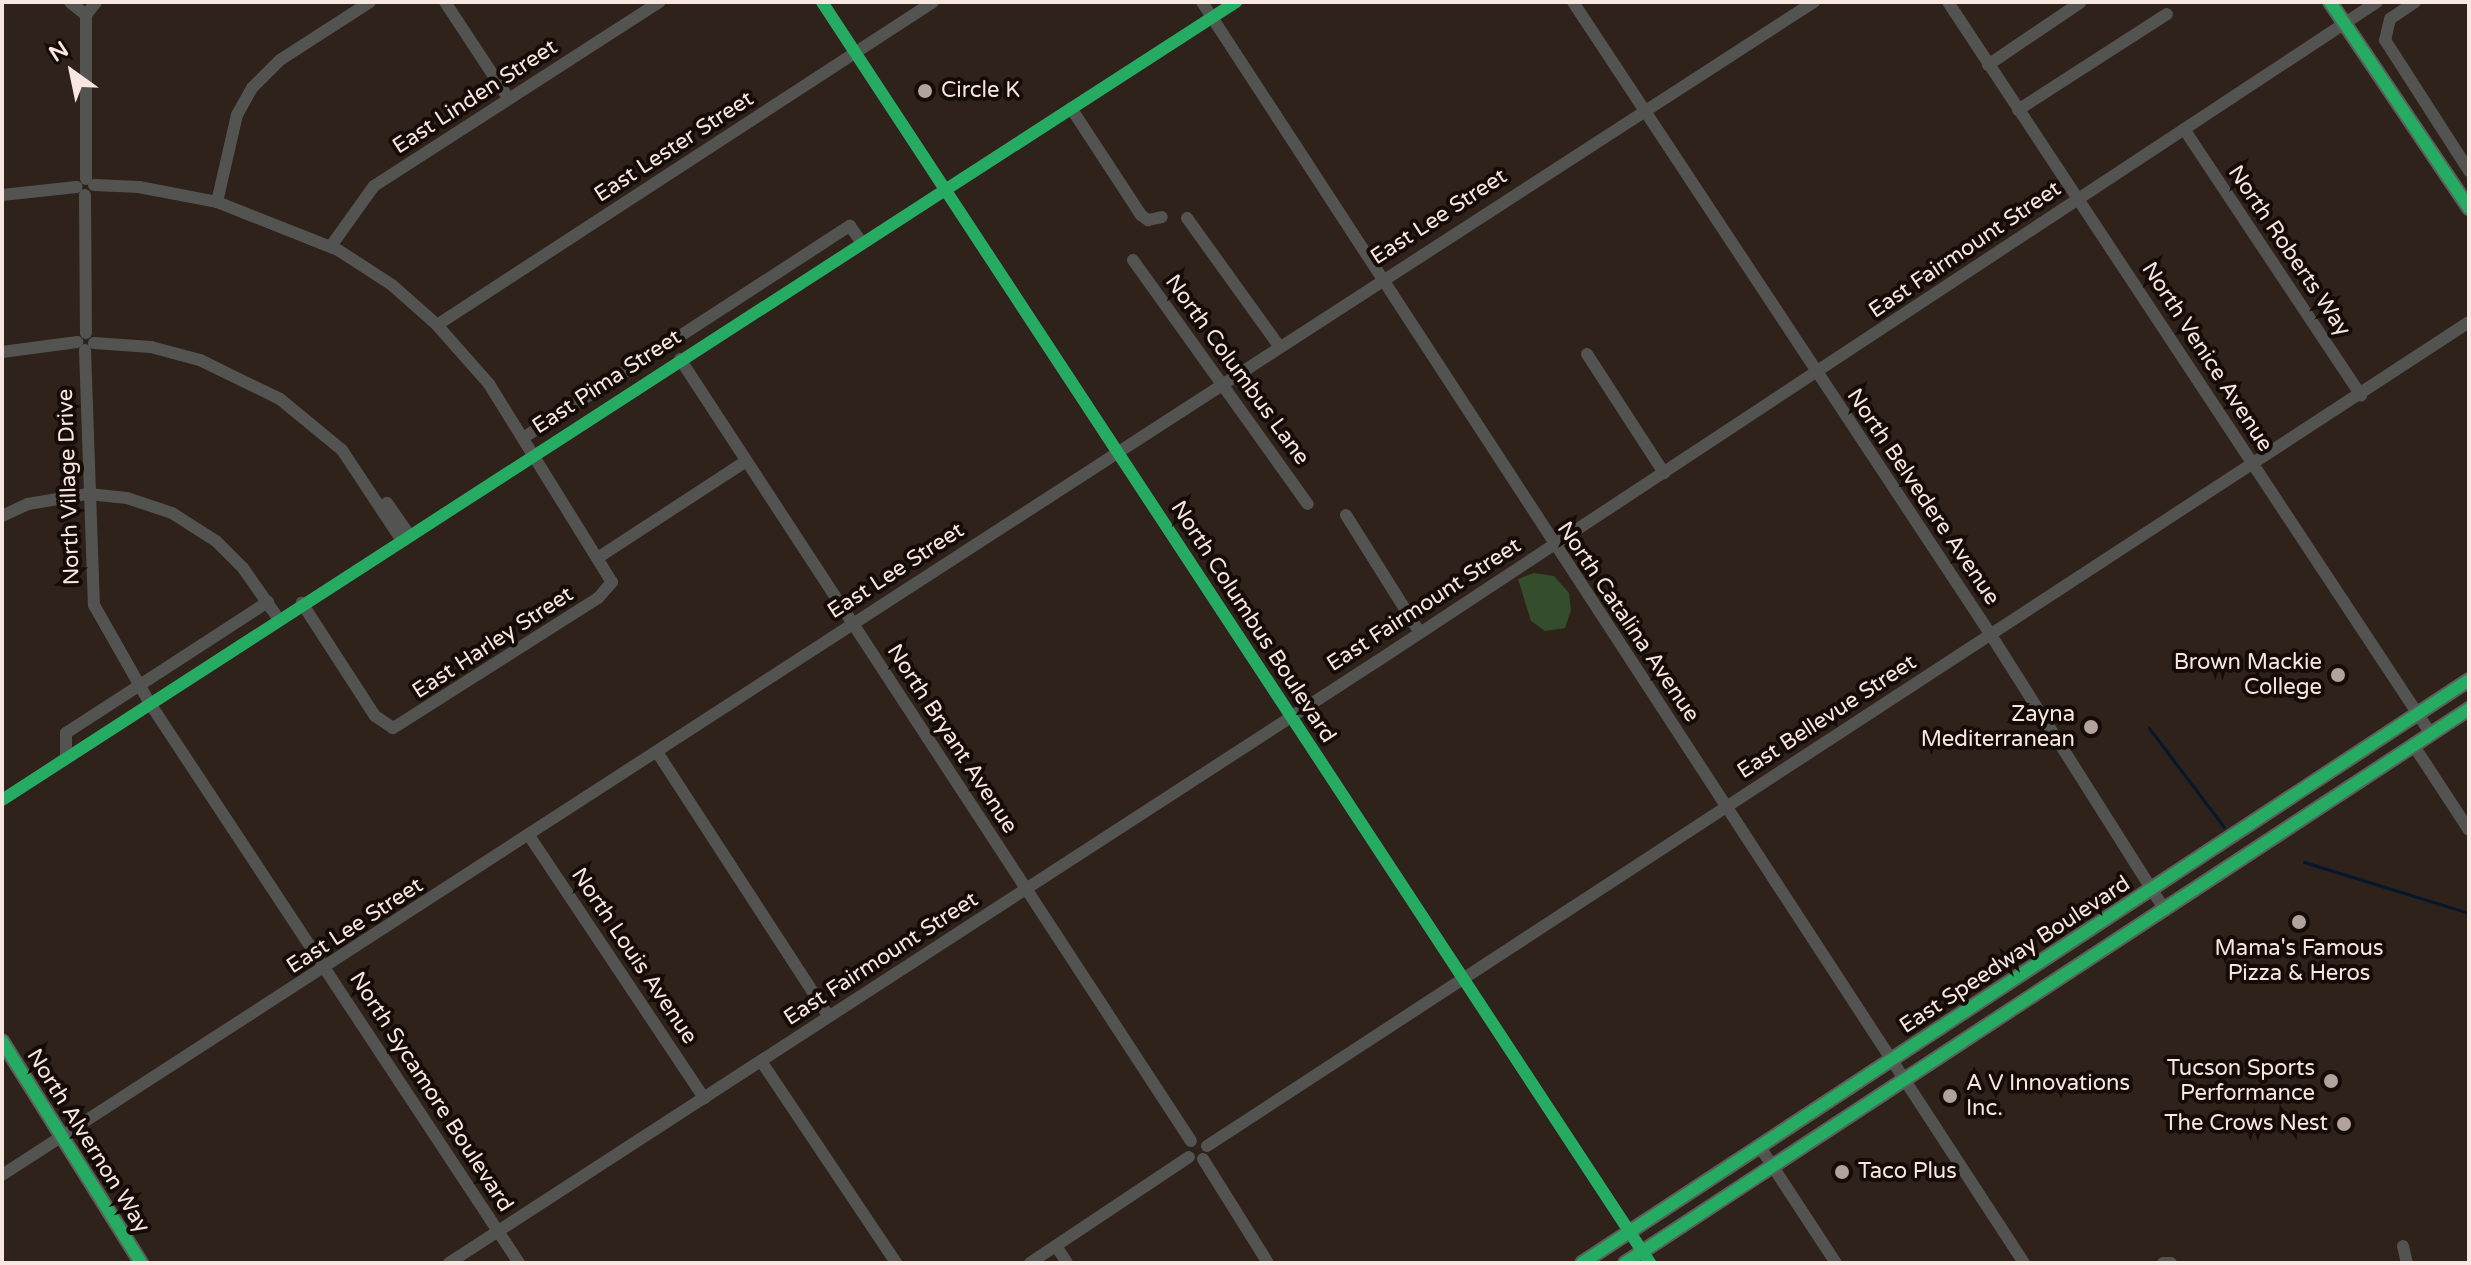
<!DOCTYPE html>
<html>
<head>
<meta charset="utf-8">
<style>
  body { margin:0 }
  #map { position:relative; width:2471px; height:1265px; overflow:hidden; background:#2e221b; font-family:"Varela Round",sans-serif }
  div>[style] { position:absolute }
  .green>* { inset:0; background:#344d2c }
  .stream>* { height:3px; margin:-1.5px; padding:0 1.5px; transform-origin:1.5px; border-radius:1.5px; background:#05172c }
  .minor>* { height:12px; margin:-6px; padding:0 6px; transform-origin:6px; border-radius:6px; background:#535451 }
  .major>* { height:16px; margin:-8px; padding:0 8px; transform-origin:8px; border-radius:8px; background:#5b5e59 }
  .cycleway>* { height:12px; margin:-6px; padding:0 6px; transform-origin:6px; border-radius:6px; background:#26ab63 }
  .dots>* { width:22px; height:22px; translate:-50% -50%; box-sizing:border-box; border:4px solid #160c07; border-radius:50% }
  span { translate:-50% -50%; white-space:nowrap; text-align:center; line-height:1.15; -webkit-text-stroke:8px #160c07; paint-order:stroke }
  .poi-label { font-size:22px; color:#f8e7e0 }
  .left { translate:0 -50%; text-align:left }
  .right { translate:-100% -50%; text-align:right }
  .street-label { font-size:22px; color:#f8e7e0 }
  .frame { position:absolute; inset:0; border:4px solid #f8e7e0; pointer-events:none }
  .north { position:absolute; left:32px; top:32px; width:80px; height:80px; -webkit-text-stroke:6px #160c07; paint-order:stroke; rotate:327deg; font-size:22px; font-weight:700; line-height:32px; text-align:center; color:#f8e7e0 }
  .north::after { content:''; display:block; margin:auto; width:28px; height:36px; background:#f8e7e0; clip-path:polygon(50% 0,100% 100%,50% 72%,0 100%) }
</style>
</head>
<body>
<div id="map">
  <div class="green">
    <div style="clip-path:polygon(1534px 573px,1554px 576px,1569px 593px,1571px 610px,1565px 628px,1545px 631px,1531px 621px,1518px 579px)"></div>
  </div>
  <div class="stream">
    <div style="left:2149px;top:728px;width:124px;rotate:52.9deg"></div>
    <div style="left:2304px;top:862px;width:173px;rotate:17.2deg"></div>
  </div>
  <div class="minor">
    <div style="left:70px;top:2px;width:21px;rotate:39deg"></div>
    <div style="left:445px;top:2px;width:116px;rotate:56.6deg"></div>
    <div style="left:822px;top:2px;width:1509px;rotate:56.71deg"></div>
    <div style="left:1202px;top:2px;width:1505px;rotate:56.9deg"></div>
    <div style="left:1573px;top:2px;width:759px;rotate:56.56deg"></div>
    <div style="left:1991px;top:635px;width:325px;rotate:57.7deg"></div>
    <div style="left:1948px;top:2px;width:877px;rotate:56.58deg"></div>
    <div style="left:2415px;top:2px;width:30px;rotate:146deg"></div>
    <div style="left:2390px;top:19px;width:22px;rotate:103deg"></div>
    <div style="left:2385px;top:40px;width:156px;rotate:57.3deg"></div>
    <div style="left:86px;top:15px;width:16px;rotate:-52deg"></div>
    <div style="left:1988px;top:65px;width:112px;rotate:-34.1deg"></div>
    <div style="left:1071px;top:108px;width:128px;rotate:56.8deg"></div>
    <div style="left:1141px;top:215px;width:9px;rotate:36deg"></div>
    <div style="left:1148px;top:220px;width:14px;rotate:-12deg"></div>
    <div style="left:2018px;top:110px;width:177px;rotate:-32.8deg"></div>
    <div style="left:2184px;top:129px;width:320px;rotate:56.4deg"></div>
    <div style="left:86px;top:179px;width:164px;rotate:-90deg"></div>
    <div style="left:94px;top:185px;width:45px;rotate:2.5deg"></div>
    <div style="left:139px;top:187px;width:79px;rotate:10.9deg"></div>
    <div style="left:217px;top:202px;width:130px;rotate:21.6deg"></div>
    <div style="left:338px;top:250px;width:64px;rotate:32.9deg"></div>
    <div style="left:392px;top:285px;width:60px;rotate:41.6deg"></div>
    <div style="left:437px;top:325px;width:79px;rotate:48.6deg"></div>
    <div style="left:489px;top:384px;width:233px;rotate:58.2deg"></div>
    <div style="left:612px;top:582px;width:21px;rotate:131deg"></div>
    <div style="left:598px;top:598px;width:243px;rotate:147.6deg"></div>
    <div style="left:393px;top:728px;width:22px;rotate:-146deg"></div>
    <div style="left:375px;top:716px;width:135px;rotate:-122.9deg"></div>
    <div style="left:2px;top:195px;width:75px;rotate:-6.1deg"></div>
    <div style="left:85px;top:195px;width:138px;rotate:89.6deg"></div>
    <div style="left:217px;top:202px;width:89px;rotate:-77.1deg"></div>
    <div style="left:237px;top:115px;width:31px;rotate:-61deg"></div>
    <div style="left:252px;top:88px;width:40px;rotate:-45deg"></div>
    <div style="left:280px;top:60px;width:107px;rotate:-32.8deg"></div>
    <div style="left:1187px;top:218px;width:158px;rotate:54.3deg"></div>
    <div style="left:331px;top:246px;width:74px;rotate:-54.4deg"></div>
    <div style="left:374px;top:186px;width:340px;rotate:-32.8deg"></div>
    <div style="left:1133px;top:260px;width:300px;rotate:54.4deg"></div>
    <div style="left:437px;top:325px;width:592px;rotate:-33.07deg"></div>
    <div style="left:94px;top:343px;width:57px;rotate:4deg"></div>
    <div style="left:151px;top:347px;width:51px;rotate:14.9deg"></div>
    <div style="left:200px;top:360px;width:89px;rotate:26deg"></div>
    <div style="left:280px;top:399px;width:80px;rotate:39.4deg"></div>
    <div style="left:342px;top:450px;width:107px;rotate:56.5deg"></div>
    <div style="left:85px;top:350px;width:255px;rotate:88deg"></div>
    <div style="left:94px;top:605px;width:112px;rotate:60.4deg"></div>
    <div style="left:149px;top:702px;width:672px;rotate:56.59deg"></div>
    <div style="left:2px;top:352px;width:76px;rotate:-7.6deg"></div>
    <div style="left:1587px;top:354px;width:142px;rotate:57.1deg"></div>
    <div style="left:680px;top:359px;width:934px;rotate:56.84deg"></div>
    <div style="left:523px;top:438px;width:390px;rotate:-33deg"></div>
    <div style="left:850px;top:226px;width:19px;rotate:55deg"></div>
    <div style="left:387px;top:503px;width:38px;rotate:55deg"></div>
    <div style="left:1346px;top:515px;width:139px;rotate:57.9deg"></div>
    <div style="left:2px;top:516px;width:29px;rotate:-25deg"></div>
    <div style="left:28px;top:504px;width:61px;rotate:-9.5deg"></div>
    <div style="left:88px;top:494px;width:39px;rotate:6deg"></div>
    <div style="left:127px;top:498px;width:47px;rotate:18.4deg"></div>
    <div style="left:172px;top:513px;width:52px;rotate:32.5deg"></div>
    <div style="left:216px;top:541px;width:38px;rotate:45deg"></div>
    <div style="left:243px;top:568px;width:61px;rotate:55deg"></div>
    <div style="left:599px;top:557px;width:176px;rotate:-33.1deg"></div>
    <div style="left:2414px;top:746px;width:100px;rotate:56.8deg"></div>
    <div style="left:657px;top:752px;width:314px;rotate:57deg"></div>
    <div style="left:66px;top:757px;width:24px;rotate:-90deg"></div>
    <div style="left:66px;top:733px;width:241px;rotate:-33deg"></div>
    <div style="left:2px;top:800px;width:1470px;rotate:-32.89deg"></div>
    <div style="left:530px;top:837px;width:314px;rotate:56.3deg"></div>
    <div style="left:761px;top:1061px;width:243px;rotate:56.2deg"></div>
    <div style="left:1207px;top:1146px;width:1507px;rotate:-33.14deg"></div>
    <div style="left:1760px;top:1147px;width:139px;rotate:56.8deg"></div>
    <div style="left:1203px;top:1159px;width:123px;rotate:58deg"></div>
    <div style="left:2px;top:1175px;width:2159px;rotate:-32.92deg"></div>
    <div style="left:1056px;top:1246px;width:20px;rotate:57deg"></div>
    <div style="left:2403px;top:1246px;width:17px;rotate:77deg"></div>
    <div style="left:449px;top:1263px;width:1105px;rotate:-32.96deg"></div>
    <div style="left:1376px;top:662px;width:1199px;rotate:-33.4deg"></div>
    <div style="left:1030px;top:1263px;width:191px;rotate:-33.7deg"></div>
    <div style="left:2163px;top:1263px;width:8px"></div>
  </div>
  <div class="major">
    <div style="left:2330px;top:2px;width:249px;rotate:56deg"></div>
    <div style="left:2px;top:1041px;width:262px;rotate:57.9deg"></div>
    <div style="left:1582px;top:1263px;width:1061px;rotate:-33.32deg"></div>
    <div style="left:1625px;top:1263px;width:1010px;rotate:-33.28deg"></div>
  </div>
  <div class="cycleway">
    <div style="left:822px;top:2px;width:1509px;rotate:56.71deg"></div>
    <div style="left:2330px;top:2px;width:249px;rotate:56deg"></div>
    <div style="left:2px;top:800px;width:1470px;rotate:-32.89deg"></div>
    <div style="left:2px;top:1041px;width:262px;rotate:57.9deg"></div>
    <div style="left:1582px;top:1263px;width:1061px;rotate:-33.32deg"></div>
    <div style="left:1625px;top:1263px;width:1010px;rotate:-33.28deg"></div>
  </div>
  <div class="dots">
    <div style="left:925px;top:91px;background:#b1a29b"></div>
    <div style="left:2338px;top:675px;background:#b1a29b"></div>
    <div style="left:2091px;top:727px;background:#b1a29b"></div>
    <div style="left:2299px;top:922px;background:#b1a29b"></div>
    <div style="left:2331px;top:1081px;background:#b1a29b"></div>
    <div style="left:1950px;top:1096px;background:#b1a29b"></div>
    <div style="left:2344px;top:1124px;background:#b1a29b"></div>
    <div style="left:1842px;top:1172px;background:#b1a29b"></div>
  </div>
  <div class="poi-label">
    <span class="left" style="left:941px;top:91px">Circle K</span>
    <span class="right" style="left:2322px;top:675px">Brown Mackie<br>College</span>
    <span class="right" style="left:2075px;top:727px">Zayna<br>Mediterranean</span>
    <span style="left:2299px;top:961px">Mama's Famous<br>Pizza &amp; Heros</span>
    <span class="right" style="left:2315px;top:1081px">Tucson Sports<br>Performance</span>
    <span class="left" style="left:1966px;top:1096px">A V Innovations<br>Inc.</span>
    <span class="right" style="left:2328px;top:1124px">The Crows Nest</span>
    <span class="left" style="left:1858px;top:1172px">Taco Plus</span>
  </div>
  <div class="street-label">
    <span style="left:475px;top:97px;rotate:-33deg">East Linden Street</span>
    <span style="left:674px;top:147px;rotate:-33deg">East Lester Street</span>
    <span style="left:1439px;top:217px;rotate:-33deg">East Lee Street</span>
    <span style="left:1965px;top:250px;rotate:-34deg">East Fairmount Street</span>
    <span style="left:2289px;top:251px;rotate:56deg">North Roberts Way</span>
    <span style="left:2207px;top:357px;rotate:57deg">North Venice Avenue</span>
    <span style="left:1237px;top:370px;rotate:54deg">North Columbus Lane</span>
    <span style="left:607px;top:382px;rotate:-33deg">East Pima Street</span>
    <span style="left:69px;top:487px;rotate:-92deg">North Village Drive</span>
    <span style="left:1923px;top:497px;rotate:56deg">North Belvedere Avenue</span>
    <span style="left:896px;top:571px;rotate:-33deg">East Lee Street</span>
    <span style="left:1424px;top:605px;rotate:-33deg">East Fairmount Street</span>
    <span style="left:1253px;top:622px;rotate:57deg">North Columbus Boulevard</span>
    <span style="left:1628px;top:622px;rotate:56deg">North Catalina Avenue</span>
    <span style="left:493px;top:643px;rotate:-33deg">East Harley Street</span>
    <span style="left:1827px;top:717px;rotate:-33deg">East Bellevue Street</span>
    <span style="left:952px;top:739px;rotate:57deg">North Bryant Avenue</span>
    <span style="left:355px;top:926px;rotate:-33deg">East Lee Street</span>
    <span style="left:2015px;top:955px;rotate:-33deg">East Speedway Boulevard</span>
    <span style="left:634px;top:956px;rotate:56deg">North Louis Avenue</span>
    <span style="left:881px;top:959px;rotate:-33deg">East Fairmount Street</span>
    <span style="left:431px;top:1092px;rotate:57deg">North Sycamore Boulevard</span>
    <span style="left:88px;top:1141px;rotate:58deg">North Alvernon Way</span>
  </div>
  <div class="frame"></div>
  <div class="north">N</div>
</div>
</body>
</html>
